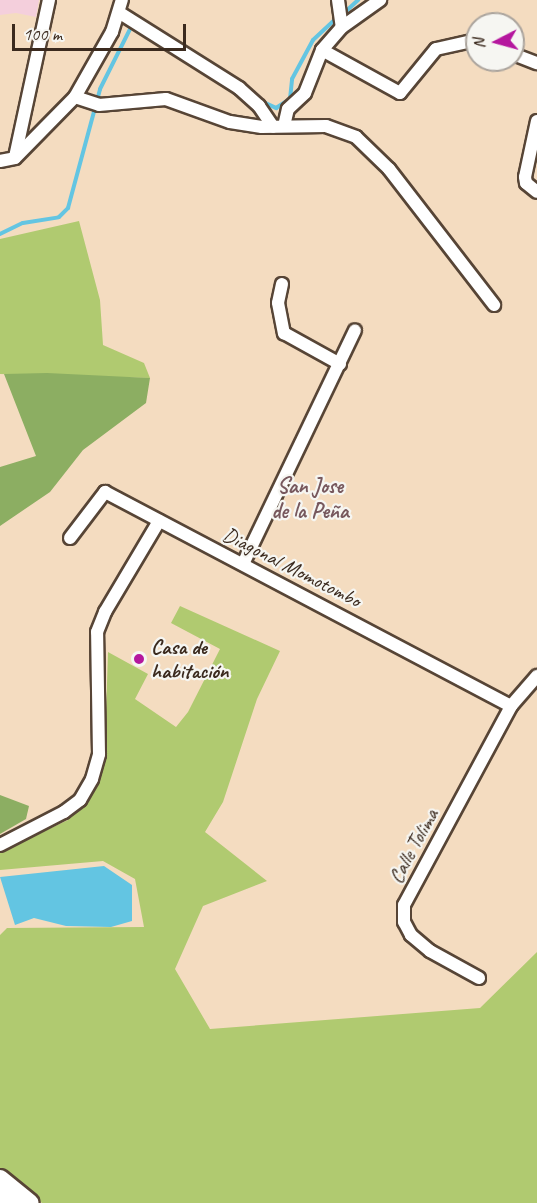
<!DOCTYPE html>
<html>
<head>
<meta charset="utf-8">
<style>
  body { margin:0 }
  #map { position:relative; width:537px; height:1203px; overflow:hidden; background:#f4dcc0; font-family:Caveat,sans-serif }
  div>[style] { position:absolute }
  .built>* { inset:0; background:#f4cfdc }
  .green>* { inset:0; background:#b0ca70 }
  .forest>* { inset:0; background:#8cae62 }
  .water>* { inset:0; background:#63c5e2 }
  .stream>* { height:4px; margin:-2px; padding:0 2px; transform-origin:2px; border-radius:2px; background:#63c5e2 }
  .roads { filter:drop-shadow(2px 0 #574536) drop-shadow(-2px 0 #574536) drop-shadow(0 2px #574536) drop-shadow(0 -2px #574536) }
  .street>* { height:12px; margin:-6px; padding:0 6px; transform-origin:6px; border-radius:6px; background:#fff }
  .primary>* { height:18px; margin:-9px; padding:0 9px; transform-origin:9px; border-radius:9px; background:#fff }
  .dots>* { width:16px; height:16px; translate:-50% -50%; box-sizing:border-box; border:3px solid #f6f6f2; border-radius:50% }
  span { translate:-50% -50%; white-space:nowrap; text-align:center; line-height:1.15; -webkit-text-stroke:4.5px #f6f6f2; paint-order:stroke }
  .street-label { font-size:21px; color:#3b2a1e }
  .poi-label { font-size:21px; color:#3b2a1e; font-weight:700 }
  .left { translate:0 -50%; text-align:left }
  .neighbourhood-label { font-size:22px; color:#77585d; font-weight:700 }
  .north { position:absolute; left:465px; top:12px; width:60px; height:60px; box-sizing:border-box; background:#f6f6f2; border:2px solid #aba49d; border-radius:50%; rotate:264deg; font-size:16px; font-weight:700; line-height:24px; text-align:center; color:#3b2a1e }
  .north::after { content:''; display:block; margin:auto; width:21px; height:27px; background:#b5179e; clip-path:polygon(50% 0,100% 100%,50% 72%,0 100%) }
  .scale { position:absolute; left:12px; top:24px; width:174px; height:27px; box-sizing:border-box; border:3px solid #3b2a1e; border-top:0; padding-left:8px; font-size:18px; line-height:21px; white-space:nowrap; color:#3b2a1e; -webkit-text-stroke:4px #f6f6f2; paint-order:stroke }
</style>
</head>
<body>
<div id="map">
  <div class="built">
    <div style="clip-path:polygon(0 0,39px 0,36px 17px,16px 13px,0 15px)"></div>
  </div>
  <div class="green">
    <div style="clip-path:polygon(79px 221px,100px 300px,103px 345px,144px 363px,150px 378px,0 374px,0 239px)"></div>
    <div style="clip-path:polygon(180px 606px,280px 651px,257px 699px,223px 802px,205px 832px,267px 881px,203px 906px,175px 969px,210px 1029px,480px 1008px,537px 952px,537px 1203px,42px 1203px,0 1170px,0 935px,7px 928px,144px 927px,135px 879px,103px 861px,0 870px,0 852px,68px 820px,92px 779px,105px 745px,108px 652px,148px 674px,135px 699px,176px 727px,188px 712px,220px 649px,171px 623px)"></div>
  </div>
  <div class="forest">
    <div style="clip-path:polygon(47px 373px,150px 378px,146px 403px,83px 450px,50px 492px,0 526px,0 467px,36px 456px,4px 374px)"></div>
    <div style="clip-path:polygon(0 795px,29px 806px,26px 819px,0 834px)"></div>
  </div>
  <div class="water">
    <div style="clip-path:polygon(104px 866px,132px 885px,132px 921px,111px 927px,66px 926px,34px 918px,15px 925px,0 877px)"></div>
  </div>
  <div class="stream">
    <div style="left:343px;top:14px;width:21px;rotate:-43deg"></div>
    <div style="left:140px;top:19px;width:31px;rotate:32deg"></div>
    <div style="left:261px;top:101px;width:17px;rotate:25deg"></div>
    <div style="left:276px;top:108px;width:17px;rotate:-33deg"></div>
    <div style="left:290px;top:99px;width:20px;rotate:-84deg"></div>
    <div style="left:292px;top:79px;width:44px;rotate:-61.7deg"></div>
    <div style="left:313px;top:40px;width:33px;rotate:-43deg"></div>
    <div style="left:0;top:234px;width:25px;rotate:-26deg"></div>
    <div style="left:23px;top:223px;width:36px;rotate:-9deg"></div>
    <div style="left:59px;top:217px;width:13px;rotate:-45deg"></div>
    <div style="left:68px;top:208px;width:123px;rotate:-74.9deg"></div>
    <div style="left:100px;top:89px;width:74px;rotate:-63.4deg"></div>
  </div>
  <div class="roads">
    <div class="street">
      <div style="left:338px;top:0;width:27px;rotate:82deg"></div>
      <div style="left:120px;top:13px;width:141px;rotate:32.2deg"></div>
      <div style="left:239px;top:88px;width:27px;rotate:42deg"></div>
      <div style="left:259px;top:106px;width:25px;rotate:56deg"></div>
      <div style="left:322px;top:50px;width:89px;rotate:28.9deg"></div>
      <div style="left:400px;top:93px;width:57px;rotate:-50.7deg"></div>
      <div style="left:436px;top:49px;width:42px;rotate:-12.4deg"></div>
      <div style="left:513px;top:54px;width:26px;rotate:21deg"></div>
      <div style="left:75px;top:97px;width:25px;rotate:18deg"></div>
      <div style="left:99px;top:105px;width:67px;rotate:-5.1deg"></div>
      <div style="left:166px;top:99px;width:68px;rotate:19.8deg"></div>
      <div style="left:230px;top:122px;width:32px;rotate:9deg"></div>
      <div style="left:262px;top:127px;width:64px;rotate:-0.9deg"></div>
      <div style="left:326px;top:126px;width:32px;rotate:20deg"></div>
      <div style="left:356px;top:137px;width:46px;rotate:44.1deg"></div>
      <div style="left:389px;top:169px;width:172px;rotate:52.3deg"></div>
      <div style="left:537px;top:121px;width:57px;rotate:102.1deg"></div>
      <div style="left:525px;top:177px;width:6px;rotate:81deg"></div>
      <div style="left:526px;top:183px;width:14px;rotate:39deg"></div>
      <div style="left:284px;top:126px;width:17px;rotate:-77deg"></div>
      <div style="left:288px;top:109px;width:23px;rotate:-43deg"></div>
      <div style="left:305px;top:93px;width:46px;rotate:-68.4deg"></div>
      <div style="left:322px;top:50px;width:30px;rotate:-49deg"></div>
      <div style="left:342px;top:27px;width:47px;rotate:-35.4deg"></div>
      <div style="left:15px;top:157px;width:161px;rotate:-77.8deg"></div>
      <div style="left:0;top:161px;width:15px;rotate:-11deg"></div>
      <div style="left:15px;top:158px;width:86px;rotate:-45.5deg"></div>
      <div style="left:75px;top:97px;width:75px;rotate:-60.4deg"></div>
      <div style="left:112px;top:32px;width:34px;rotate:-73deg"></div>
      <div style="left:282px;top:284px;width:19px;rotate:102deg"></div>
      <div style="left:278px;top:303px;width:31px;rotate:79deg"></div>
      <div style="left:284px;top:333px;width:64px;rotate:29deg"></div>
      <div style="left:70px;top:538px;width:58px;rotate:-52.7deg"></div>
      <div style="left:105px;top:492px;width:459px;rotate:27.8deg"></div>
      <div style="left:243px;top:564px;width:259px;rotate:-64.4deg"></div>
      <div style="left:0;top:845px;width:72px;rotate:-27.3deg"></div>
      <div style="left:64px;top:812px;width:20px;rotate:-37deg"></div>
      <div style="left:80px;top:800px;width:24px;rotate:-60deg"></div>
      <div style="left:92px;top:779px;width:26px;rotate:-74deg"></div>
      <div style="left:99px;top:754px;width:122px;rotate:-90.9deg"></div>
      <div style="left:97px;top:632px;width:22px;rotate:-68deg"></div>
      <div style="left:105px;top:612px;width:106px;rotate:-59.3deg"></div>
      <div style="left:479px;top:978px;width:56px;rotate:-151.1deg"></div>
      <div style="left:430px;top:951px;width:25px;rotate:-140deg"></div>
      <div style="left:411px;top:935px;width:15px;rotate:-118deg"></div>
      <div style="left:404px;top:922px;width:17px;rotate:-90deg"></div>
      <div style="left:404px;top:905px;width:226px;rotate:-61.7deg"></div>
      <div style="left:511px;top:706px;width:40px;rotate:-49deg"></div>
    </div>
    <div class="primary">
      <div style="left:0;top:1179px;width:38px;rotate:39deg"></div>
      <div style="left:0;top:1198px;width:9px;rotate:32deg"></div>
    </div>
  </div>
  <div class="dots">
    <div style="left:139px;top:659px;background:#b5179e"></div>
  </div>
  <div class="street-label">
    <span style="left:292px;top:567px;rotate:27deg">Diagonal Momotombo</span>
    <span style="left:413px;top:846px;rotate:-62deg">Calle Tolima</span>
  </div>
  <div class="poi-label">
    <span class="left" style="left:151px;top:659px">Casa de<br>habitación</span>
  </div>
  <div class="neighbourhood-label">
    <span style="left:310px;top:499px">San Jose<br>de la Peña</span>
  </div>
  <div class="north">N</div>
  <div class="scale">100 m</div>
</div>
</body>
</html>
